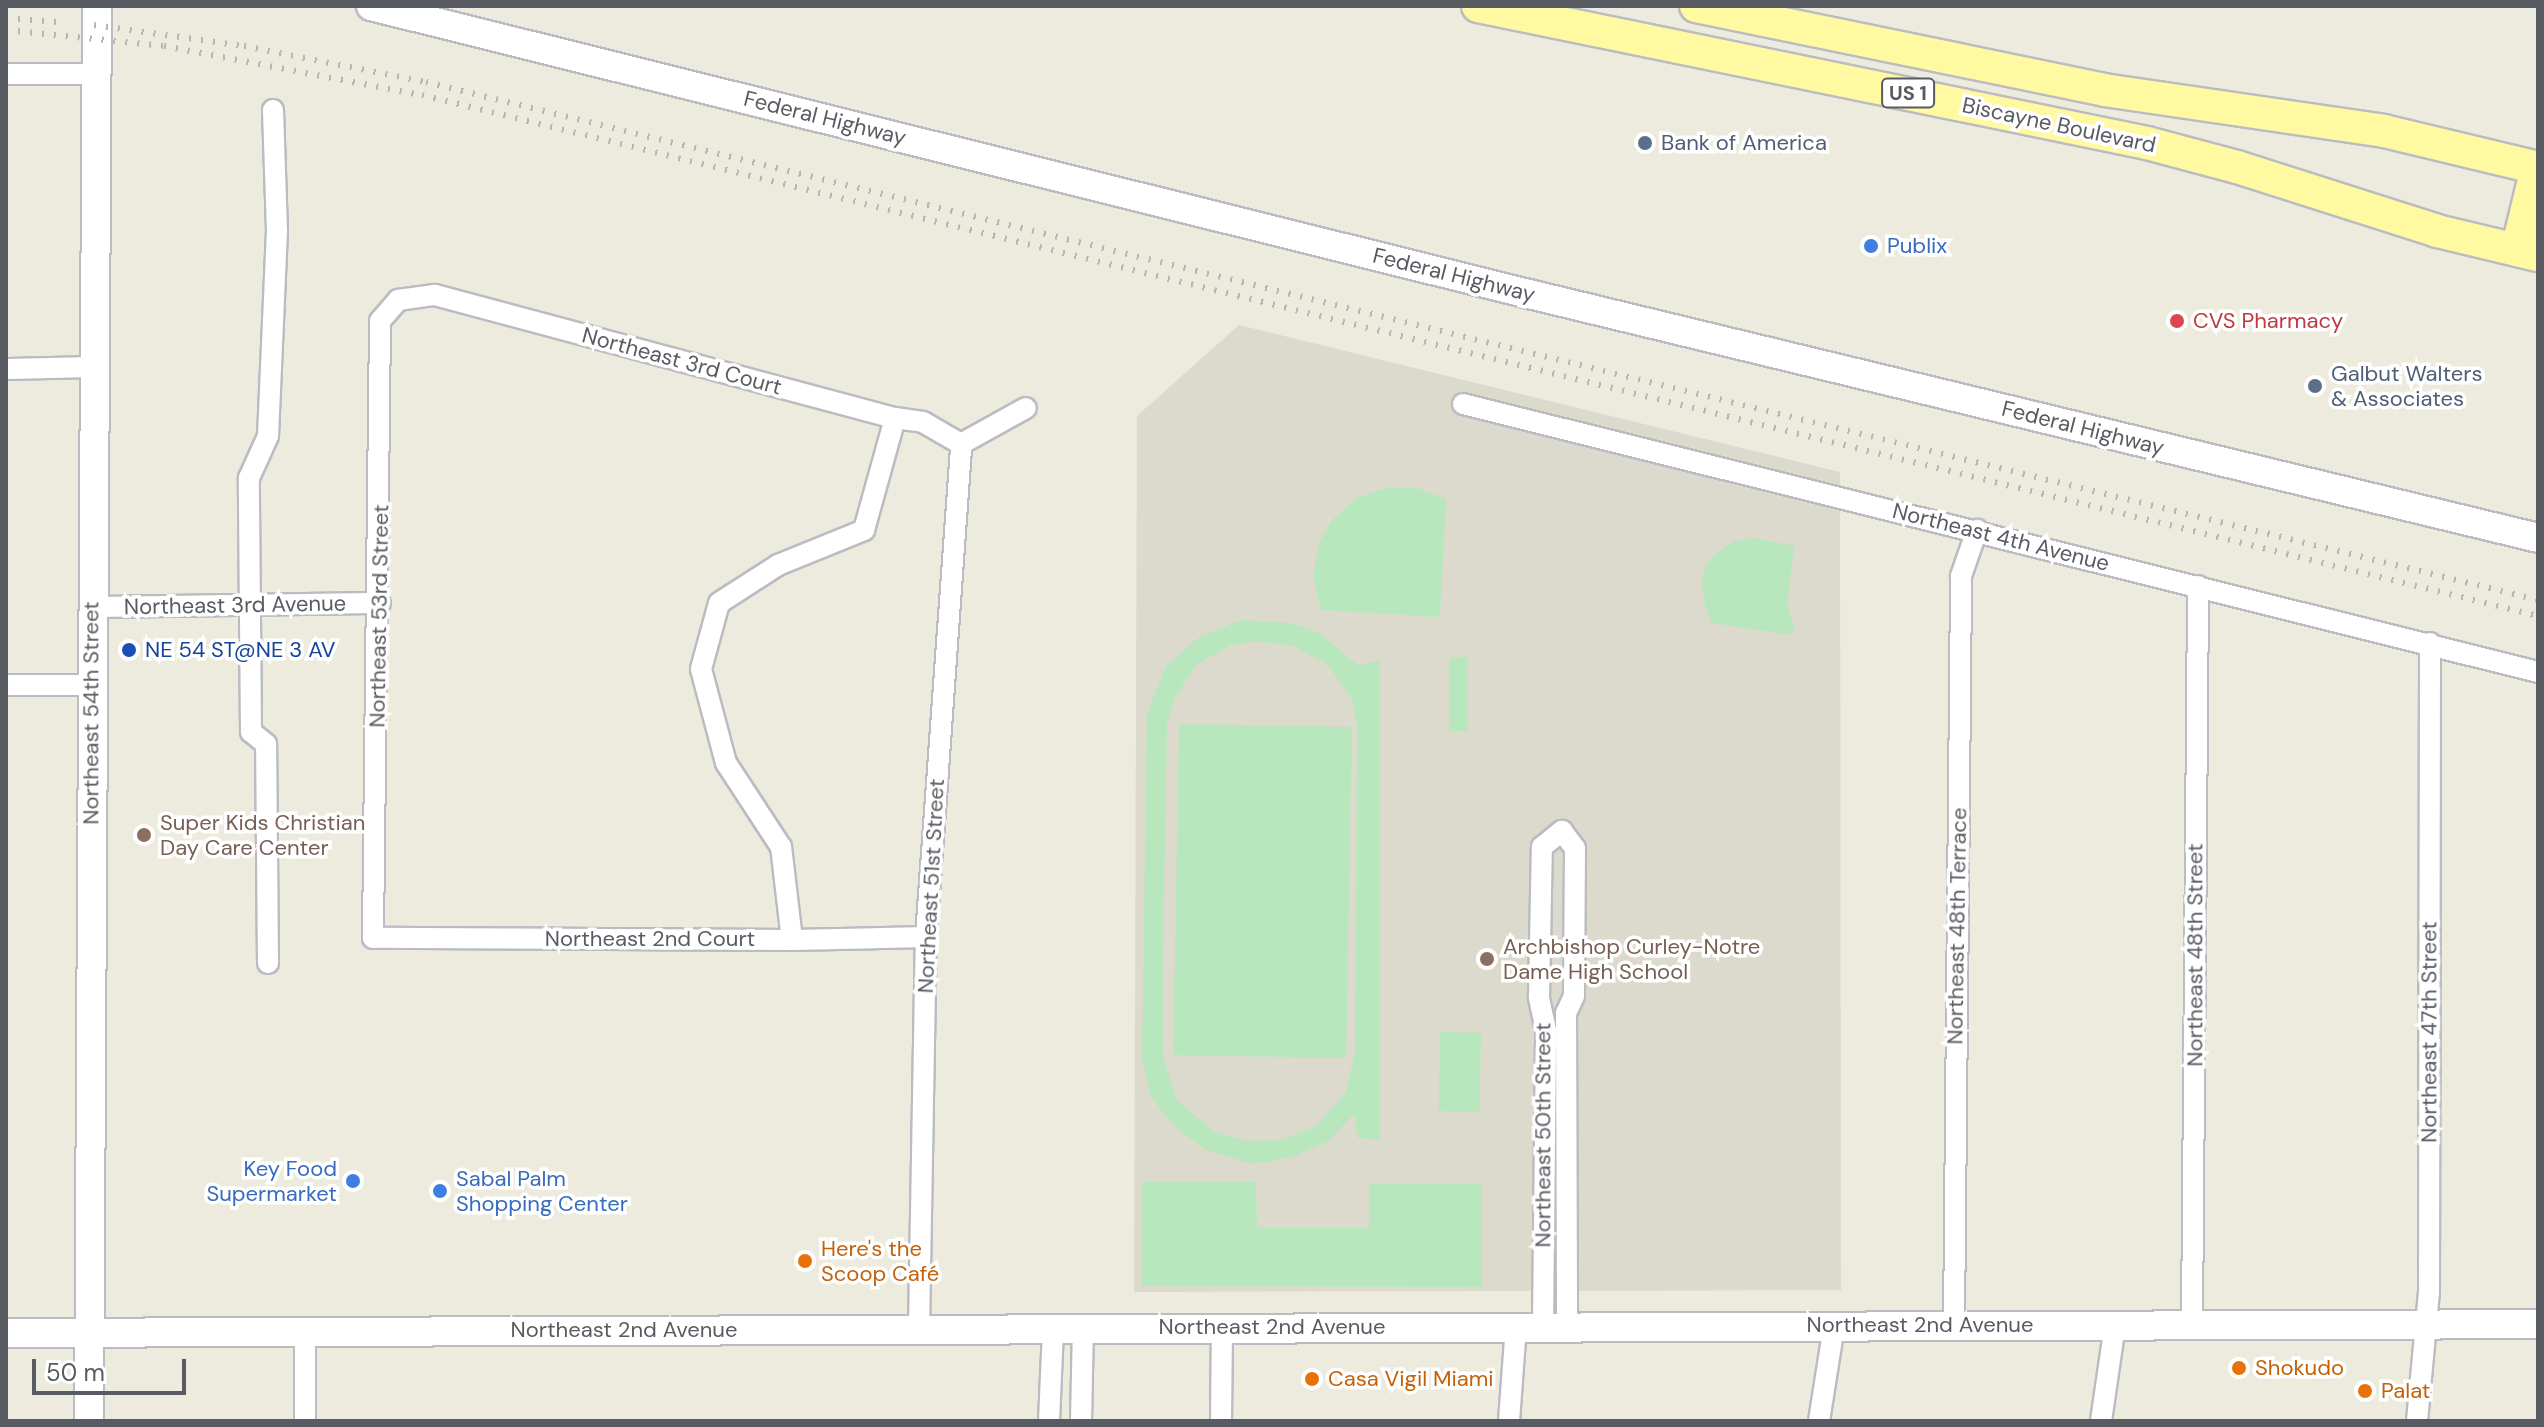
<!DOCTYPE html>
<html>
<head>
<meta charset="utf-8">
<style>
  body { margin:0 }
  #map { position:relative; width:2544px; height:1427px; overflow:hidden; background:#edebde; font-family:"DM Sans",sans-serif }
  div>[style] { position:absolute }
  .education>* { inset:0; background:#dcdacd }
  .green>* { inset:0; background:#b8e7bd; transform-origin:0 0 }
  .roads { filter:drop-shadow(2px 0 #babcc2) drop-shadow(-2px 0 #babcc2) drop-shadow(0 2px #babcc2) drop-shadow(0 -2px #babcc2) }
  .street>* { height:20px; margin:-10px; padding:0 10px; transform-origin:10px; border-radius:10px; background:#fff }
  .secondary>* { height:28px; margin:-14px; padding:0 14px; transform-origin:14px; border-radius:14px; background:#fff }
  .primary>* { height:32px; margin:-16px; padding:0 16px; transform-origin:16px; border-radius:16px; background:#fff9a1 }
  .rail>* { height:6px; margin-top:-3px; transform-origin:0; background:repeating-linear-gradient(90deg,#b5b6b6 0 2px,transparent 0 12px) }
  .dots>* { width:22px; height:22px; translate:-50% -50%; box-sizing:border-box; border:4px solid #fff; border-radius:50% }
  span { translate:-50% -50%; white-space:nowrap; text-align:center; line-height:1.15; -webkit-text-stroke:7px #fff; paint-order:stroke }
  .shield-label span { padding:2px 6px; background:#fff; border:2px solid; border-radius:6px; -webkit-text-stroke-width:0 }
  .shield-label { font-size:20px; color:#585b61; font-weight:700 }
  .street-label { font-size:22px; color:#585b61 }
  .service-label { font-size:22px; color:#4e5e75 }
  .left { translate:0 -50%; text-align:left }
  .shop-label { font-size:22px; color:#366cbe }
  .right { translate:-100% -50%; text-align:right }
  .health-label { font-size:22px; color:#be3a42 }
  .transit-label { font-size:22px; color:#164399 }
  .education-label { font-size:22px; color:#785e54 }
  .food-label { font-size:22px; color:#c56008 }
  .frame { position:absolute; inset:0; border:8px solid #585b61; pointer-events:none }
  .scale { position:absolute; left:32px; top:1359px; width:154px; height:36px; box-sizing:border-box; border:4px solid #585b61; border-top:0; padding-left:10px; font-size:24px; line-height:28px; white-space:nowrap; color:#585b61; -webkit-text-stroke:6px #fff; paint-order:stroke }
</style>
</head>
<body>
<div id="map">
  <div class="education">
    <div style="clip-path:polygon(1239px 325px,1840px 472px,1841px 1290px,1134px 1292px,1137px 416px)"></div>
  </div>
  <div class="green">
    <div style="clip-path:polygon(1388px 487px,1417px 488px,1446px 499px,1440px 617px,1321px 610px,1313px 577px,1319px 543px,1333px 519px,1356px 498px)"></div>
    <div style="clip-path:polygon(1754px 538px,1794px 546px,1787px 607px,1795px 628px,1792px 635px,1712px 623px,1704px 602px,1702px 581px,1706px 565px,1717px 552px,1735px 541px)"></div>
    <div style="clip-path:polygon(evenodd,1241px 620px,1291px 623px,1319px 633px,1358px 665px,1380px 661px,1380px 1140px,1357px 1138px,1355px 1113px,1327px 1142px,1292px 1157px,1252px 1164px,1204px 1149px,1174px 1126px,1151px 1097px,1142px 1060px,1147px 714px,1166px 666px,1198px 638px,1241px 620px,1255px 641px,1293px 646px,1327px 664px,1352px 699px,1357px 725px,1355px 1051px,1346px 1092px,1316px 1126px,1282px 1140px,1248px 1141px,1213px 1131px,1177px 1100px,1163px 1057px,1163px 960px,1167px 724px,1174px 699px,1196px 665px,1229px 646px,1255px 641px)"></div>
    <div style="left:1449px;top:657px;width:19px;height:74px"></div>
    <div style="left:1179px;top:724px;width:173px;height:331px;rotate:1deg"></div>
    <div style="left:1440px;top:1032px;width:41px;height:79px;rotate:1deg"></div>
    <div style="clip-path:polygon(1142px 1182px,1256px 1182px,1257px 1228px,1369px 1228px,1369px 1184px,1482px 1184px,1482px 1287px,1142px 1286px)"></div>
  </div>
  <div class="roads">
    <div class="street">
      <div style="left:6px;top:74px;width:90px"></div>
      <div style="left:6px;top:369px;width:86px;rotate:-1.3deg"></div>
      <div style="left:1463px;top:404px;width:1108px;rotate:14deg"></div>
      <div style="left:961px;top:444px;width:74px;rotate:-29deg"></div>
      <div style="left:91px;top:607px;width:289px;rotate:-0.8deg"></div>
      <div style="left:6px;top:685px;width:85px"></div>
      <div style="left:926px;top:937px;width:134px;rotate:178.7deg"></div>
      <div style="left:792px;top:940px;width:419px;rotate:-179.7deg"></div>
      <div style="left:373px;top:938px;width:617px;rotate:-89.35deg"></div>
      <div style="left:380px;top:321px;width:28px;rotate:-49deg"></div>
      <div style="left:398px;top:300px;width:37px;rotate:-8deg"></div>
      <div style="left:435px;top:295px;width:476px;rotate:15deg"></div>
      <div style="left:895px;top:418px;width:28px;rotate:8deg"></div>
      <div style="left:923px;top:422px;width:44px;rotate:30.1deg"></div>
      <div style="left:792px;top:940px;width:94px;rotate:-96.7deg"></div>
      <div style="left:781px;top:847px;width:100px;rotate:-123.2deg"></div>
      <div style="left:726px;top:763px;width:97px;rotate:-104.9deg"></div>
      <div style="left:701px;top:669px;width:68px;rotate:-74.7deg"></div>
      <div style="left:719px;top:603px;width:70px;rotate:-32.8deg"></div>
      <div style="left:778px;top:565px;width:93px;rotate:-22.1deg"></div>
      <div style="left:864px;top:530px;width:116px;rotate:-74.5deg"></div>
      <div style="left:268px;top:963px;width:219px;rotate:-90.5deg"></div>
      <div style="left:266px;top:744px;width:19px;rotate:-141deg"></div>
      <div style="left:251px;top:732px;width:254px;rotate:-90.5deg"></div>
      <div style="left:249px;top:478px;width:46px;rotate:-65.7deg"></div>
      <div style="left:268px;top:436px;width:205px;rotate:-87.5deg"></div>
      <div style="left:277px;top:231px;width:121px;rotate:-91.9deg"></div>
      <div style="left:1954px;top:1325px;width:749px;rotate:-89.46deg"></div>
      <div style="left:1961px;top:576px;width:49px;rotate:-70.8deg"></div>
      <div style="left:2192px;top:1325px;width:739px;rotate:-89.53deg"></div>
      <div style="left:1543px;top:1326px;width:295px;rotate:-89.4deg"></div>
      <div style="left:1546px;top:1031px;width:35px;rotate:-102deg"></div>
      <div style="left:1539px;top:997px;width:150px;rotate:-88.9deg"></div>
      <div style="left:1542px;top:847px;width:26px;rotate:-39deg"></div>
      <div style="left:1562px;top:831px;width:21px;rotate:53deg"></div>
      <div style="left:1575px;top:848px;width:148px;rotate:90.4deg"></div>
      <div style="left:1574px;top:996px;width:19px;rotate:115deg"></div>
      <div style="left:1566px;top:1013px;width:313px;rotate:89.8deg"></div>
      <div style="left:919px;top:1329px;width:392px;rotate:-89deg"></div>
      <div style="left:926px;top:937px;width:494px;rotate:-85.9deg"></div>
      <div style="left:305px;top:1331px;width:90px;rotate:90deg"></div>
      <div style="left:1049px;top:1421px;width:92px;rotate:-87.5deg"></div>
      <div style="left:1081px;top:1421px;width:92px;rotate:-88.8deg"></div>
      <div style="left:1221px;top:1421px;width:94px;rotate:-89.4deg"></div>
      <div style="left:1509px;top:1421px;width:95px;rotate:-85.8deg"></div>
      <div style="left:1819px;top:1421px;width:96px;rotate:-81deg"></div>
      <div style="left:2101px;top:1421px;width:97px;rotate:-81.7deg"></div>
      <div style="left:2417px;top:1421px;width:130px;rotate:-84.7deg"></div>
      <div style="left:2429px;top:1292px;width:649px;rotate:-89.91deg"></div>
    </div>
    <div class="secondary">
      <div style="left:371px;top:6px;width:1193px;rotate:13.97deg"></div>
      <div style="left:1529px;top:294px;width:1038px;rotate:13.59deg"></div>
      <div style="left:6px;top:1333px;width:2532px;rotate:-0.2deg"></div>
      <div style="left:89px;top:1421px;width:1415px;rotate:-89.68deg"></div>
    </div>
    <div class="primary">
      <div style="left:1478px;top:6px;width:683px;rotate:11.57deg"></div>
      <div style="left:2147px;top:143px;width:93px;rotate:14.9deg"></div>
      <div style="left:2237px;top:167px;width:210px;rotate:17.7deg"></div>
      <div style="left:2437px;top:231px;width:104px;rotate:13.4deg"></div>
      <div style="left:1696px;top:6px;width:417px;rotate:11.6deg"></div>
      <div style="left:2104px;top:90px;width:283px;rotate:8.3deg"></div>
      <div style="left:2384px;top:131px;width:158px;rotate:13.5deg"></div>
      <div style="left:2517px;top:250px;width:84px;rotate:-76.3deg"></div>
    </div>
  </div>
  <div class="rail">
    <div style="left:6px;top:18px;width:52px;rotate:4.4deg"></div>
    <div style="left:94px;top:25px;width:151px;rotate:8deg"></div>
    <div style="left:244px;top:46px;width:186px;rotate:11.2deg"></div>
    <div style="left:426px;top:82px;width:2175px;rotate:13.78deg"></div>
    <div style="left:6px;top:30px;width:159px;rotate:5.8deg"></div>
    <div style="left:164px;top:46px;width:263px;rotate:10.8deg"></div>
    <div style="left:422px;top:95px;width:2179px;rotate:13.83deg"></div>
  </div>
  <div class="dots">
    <div style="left:1645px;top:143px;background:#5c6f8a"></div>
    <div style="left:1871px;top:246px;background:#3f7fe0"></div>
    <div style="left:2177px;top:321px;background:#e0444e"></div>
    <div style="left:2315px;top:386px;background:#5c6f8a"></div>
    <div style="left:129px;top:650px;background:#1a4fb4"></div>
    <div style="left:144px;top:835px;background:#8d6e63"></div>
    <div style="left:1487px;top:959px;background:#8d6e63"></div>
    <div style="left:353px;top:1181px;background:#3f7fe0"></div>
    <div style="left:440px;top:1191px;background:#3f7fe0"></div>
    <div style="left:805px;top:1261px;background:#e8710a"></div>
    <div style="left:2239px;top:1368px;background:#e8710a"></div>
    <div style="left:1312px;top:1379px;background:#e8710a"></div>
    <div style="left:2365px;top:1391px;background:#e8710a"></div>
  </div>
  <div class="shield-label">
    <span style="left:1908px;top:93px">US 1</span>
  </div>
  <div class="street-label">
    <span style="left:825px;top:118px;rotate:14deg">Federal Highway</span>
    <span style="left:2059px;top:125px;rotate:12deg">Biscayne Boulevard</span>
    <span style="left:1454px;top:275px;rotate:14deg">Federal Highway</span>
    <span style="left:682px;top:361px;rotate:15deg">Northeast 3rd Court</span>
    <span style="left:2083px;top:428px;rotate:14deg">Federal Highway</span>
    <span style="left:2001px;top:537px;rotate:14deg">Northeast 4th Avenue</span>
    <span style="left:235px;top:605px;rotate:-1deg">Northeast 3rd Avenue</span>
    <span style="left:379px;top:616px;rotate:-89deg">Northeast 53rd Street</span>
    <span style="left:91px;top:713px;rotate:-90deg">Northeast 54th Street</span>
    <span style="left:931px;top:886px;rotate:-87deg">Northeast 51st Street</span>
    <span style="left:1957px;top:926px;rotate:-89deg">Northeast 48th Terrace</span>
    <span style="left:650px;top:939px">Northeast 2nd Court</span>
    <span style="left:2195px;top:955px;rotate:-90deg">Northeast 48th Street</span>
    <span style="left:2429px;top:1032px;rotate:-90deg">Northeast 47th Street</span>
    <span style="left:1543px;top:1135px;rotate:-90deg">Northeast 50th Street</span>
    <span style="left:1920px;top:1325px">Northeast 2nd Avenue</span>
    <span style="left:1272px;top:1327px">Northeast 2nd Avenue</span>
    <span style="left:624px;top:1330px">Northeast 2nd Avenue</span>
  </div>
  <div class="service-label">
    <span class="left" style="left:1661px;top:143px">Bank of America</span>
    <span class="left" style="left:2331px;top:386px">Galbut Walters<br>&amp; Associates</span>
  </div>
  <div class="shop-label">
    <span class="left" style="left:1887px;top:246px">Publix</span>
    <span class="right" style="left:337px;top:1181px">Key Food<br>Supermarket</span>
    <span class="left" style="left:456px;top:1191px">Sabal Palm<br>Shopping Center</span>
  </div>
  <div class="health-label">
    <span class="left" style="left:2193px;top:321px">CVS Pharmacy</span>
  </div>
  <div class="transit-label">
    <span class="left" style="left:145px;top:650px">NE 54 ST@NE 3 AV</span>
  </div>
  <div class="education-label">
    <span class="left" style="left:160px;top:835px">Super Kids Christian<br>Day Care Center</span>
    <span class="left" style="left:1503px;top:959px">Archbishop Curley-Notre<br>Dame High School</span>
  </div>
  <div class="food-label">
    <span class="left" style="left:821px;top:1261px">Here's the<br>Scoop Café</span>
    <span class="left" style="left:2255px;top:1368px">Shokudo</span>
    <span class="left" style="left:1328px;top:1379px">Casa Vigil Miami</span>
    <span class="left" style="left:2381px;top:1391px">Palat</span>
  </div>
  <div class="frame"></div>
  <div class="scale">50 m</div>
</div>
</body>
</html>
